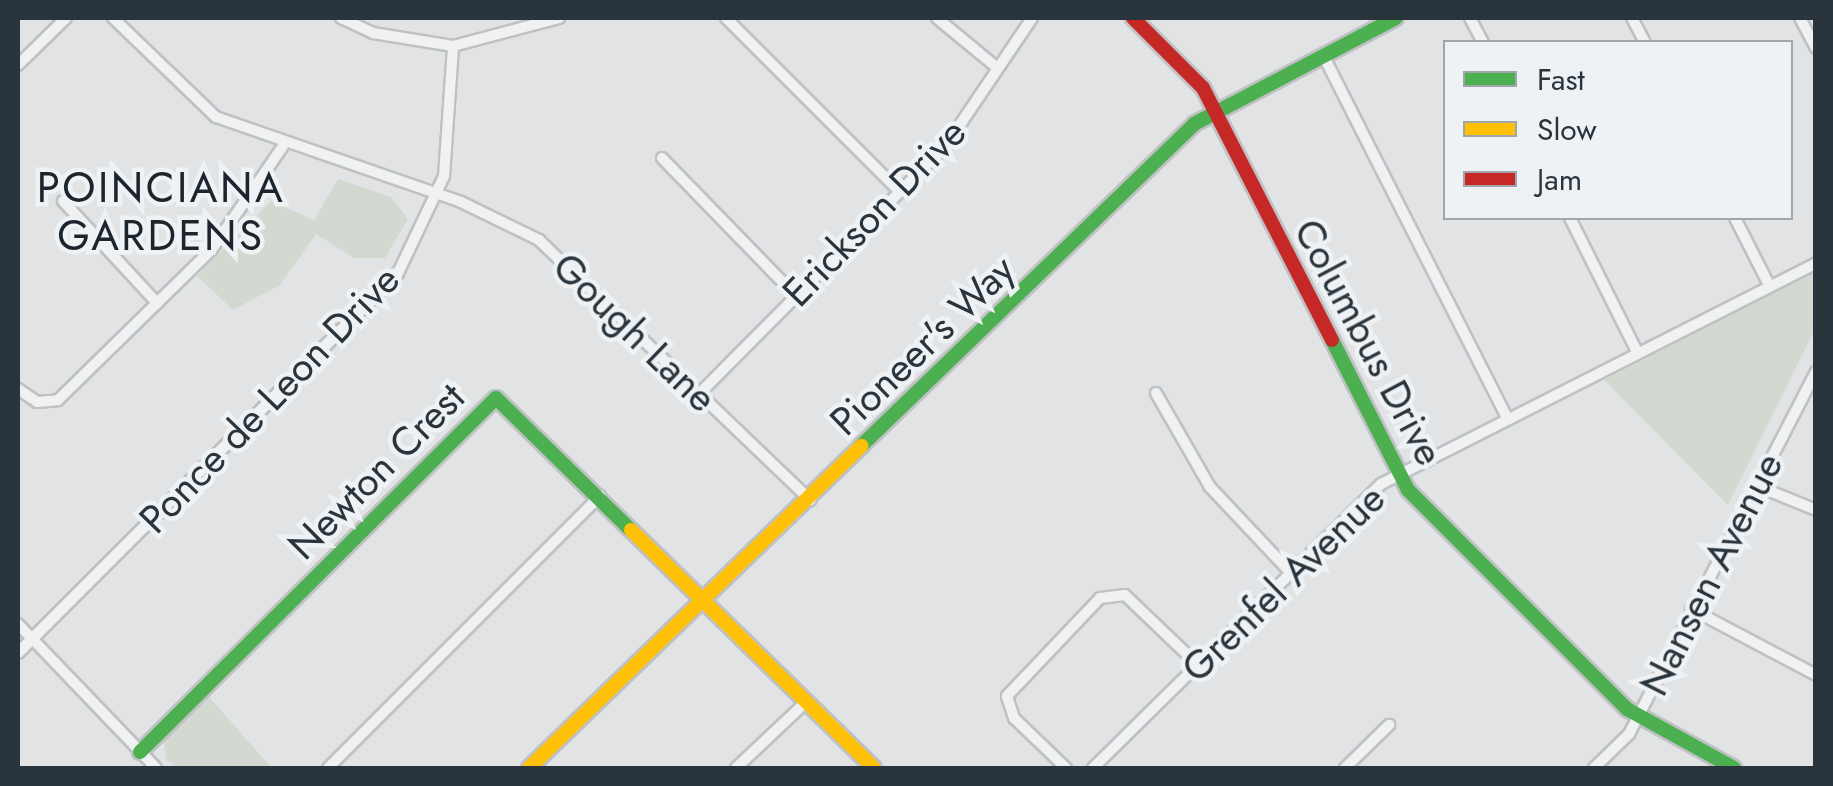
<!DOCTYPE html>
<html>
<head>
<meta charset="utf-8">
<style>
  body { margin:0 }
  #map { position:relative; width:1833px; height:786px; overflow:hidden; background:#e1e3e5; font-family:Jost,sans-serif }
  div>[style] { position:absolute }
  .green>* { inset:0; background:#d3d9d1 }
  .roads { filter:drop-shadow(2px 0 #bfc1c3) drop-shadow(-2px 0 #bfc1c3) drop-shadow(0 2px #bfc1c3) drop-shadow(0 -2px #bfc1c3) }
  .street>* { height:10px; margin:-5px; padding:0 5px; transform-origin:5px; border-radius:5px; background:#eff1f2 }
  .fast>* { height:14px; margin:-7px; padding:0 7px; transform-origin:7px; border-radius:7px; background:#4caf50 }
  .slow>* { height:14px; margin:-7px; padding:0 7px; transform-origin:7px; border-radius:7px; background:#ffc107 }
  .jam>* { height:14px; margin:-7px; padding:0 7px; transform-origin:7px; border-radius:7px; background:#c62828 }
  span { translate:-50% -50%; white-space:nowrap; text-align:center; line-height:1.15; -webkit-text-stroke:9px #eef2f4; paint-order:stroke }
  .street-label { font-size:40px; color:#2a343c }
  .neighbourhood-label { font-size:42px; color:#1c252d; letter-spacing:2.5px }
  .frame { position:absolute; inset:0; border:20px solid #2a343c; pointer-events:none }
  .legend { position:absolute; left:1443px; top:40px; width:350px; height:180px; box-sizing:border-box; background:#eef2f4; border:2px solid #a0a6aa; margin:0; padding:12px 18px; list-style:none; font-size:30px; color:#2a343c }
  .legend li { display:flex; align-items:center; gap:20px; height:50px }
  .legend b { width:50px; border:2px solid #a0a6aa }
</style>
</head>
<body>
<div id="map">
  <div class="green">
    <div style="clip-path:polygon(338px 179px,391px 197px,408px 219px,385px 258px,354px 258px,316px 234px,280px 285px,233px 310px,197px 276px,271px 201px,314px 220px)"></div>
    <div style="clip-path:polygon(1815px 272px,1815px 329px,1728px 505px,1604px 380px)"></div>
    <div style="clip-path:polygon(209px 697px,272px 768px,176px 768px,166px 759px,164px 740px)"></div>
  </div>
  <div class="roads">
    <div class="street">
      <div style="left:113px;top:18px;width:143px;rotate:43.9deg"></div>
      <div style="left:216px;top:117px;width:259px;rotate:19.1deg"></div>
      <div style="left:461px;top:202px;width:87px;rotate:26deg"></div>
      <div style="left:539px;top:240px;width:376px;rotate:43.8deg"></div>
      <div style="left:341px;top:18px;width:35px;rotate:25deg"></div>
      <div style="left:373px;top:33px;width:81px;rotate:9.2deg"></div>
      <div style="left:453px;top:46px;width:110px;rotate:-14.8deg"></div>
      <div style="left:726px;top:18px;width:245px;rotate:45deg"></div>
      <div style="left:937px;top:18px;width:75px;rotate:39.6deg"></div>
      <div style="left:1470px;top:18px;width:27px;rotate:62deg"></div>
      <div style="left:1632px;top:18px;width:27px;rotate:62deg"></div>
      <div style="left:1800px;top:18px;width:34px;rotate:62deg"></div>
      <div style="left:1323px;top:55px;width:408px;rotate:63.1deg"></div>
      <div style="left:18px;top:65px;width:67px;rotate:-44.4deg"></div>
      <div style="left:662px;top:158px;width:191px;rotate:45.8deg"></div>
      <div style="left:63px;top:201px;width:139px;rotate:47.3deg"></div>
      <div style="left:1570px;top:218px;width:150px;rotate:63.4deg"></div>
      <div style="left:1735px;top:218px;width:75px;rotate:63.1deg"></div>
      <div style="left:18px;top:389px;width:23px;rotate:34deg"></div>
      <div style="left:37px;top:402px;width:21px;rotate:-5deg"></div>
      <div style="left:58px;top:400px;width:216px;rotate:-44.4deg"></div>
      <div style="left:212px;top:249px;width:125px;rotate:-55.4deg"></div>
      <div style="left:1156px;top:393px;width:108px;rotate:60.1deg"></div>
      <div style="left:1210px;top:487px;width:118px;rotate:46.7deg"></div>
      <div style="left:699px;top:394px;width:352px;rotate:-45.2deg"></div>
      <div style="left:947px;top:144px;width:152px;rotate:-56deg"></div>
      <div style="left:1755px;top:485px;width:66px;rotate:22.3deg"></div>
      <div style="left:1691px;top:609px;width:141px;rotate:27.8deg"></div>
      <div style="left:18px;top:624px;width:199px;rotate:46.2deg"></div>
      <div style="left:18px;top:653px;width:537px;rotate:-45deg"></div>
      <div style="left:398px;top:273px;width:107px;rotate:-64.6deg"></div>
      <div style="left:444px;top:176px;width:130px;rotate:-86deg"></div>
      <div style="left:328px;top:768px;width:385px;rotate:-45deg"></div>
      <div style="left:736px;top:768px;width:96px;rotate:-43.3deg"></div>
      <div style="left:1066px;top:768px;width:72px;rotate:-136.1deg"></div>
      <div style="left:1014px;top:718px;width:23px;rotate:-108deg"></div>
      <div style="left:1007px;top:696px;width:135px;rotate:-46.5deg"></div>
      <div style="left:1100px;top:598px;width:25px;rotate:-7deg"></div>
      <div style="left:1125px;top:595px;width:100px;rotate:43.8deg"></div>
      <div style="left:1093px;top:768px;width:404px;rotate:-44.6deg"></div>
      <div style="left:1381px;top:484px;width:488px;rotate:-26.9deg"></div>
      <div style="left:1345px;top:768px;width:62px;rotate:-44.3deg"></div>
      <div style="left:1594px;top:768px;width:49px;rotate:-44.2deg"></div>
      <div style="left:1629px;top:734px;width:408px;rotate:-62.7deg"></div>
    </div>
    <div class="fast">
      <div style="left:1332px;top:340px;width:168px;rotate:63.1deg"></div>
      <div style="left:1408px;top:490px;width:310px;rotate:45deg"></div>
      <div style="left:1627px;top:709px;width:122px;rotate:28.9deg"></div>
      <div style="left:861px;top:446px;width:463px;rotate:-44deg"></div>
      <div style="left:1194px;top:124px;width:228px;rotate:-27.7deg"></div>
      <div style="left:140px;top:752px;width:502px;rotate:-44.84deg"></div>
      <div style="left:496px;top:398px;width:189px;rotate:44.4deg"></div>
    </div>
    <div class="slow">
      <div style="left:631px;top:530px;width:340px;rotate:44.4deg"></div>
      <div style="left:529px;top:768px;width:463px;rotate:-44.1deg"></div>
    </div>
    <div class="jam">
      <div style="left:1133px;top:18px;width:99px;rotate:45deg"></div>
      <div style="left:1203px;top:88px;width:283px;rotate:62.9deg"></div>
    </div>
  </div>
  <div class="street-label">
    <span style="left:874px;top:212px;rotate:-46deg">Erickson Drive</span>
    <span style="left:635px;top:332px;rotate:44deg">Gough Lane</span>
    <span style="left:1369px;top:342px;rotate:62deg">Columbus Drive</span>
    <span style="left:922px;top:345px;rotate:-44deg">Pioneer's Way</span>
    <span style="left:269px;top:399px;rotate:-46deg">Ponce de Leon Drive</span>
    <span style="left:376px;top:471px;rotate:-45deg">Newton Crest</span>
    <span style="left:1711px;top:574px;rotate:-63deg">Nansen Avenue</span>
    <span style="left:1283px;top:583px;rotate:-44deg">Grenfel Avenue</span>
  </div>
  <div class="neighbourhood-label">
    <span style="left:161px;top:212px">POINCIANA<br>GARDENS</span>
  </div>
  <div class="frame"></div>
  <ul class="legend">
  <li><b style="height:12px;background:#4caf50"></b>Fast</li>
  <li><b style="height:12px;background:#ffc107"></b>Slow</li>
  <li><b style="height:12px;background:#c62828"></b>Jam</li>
  </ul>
</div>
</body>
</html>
